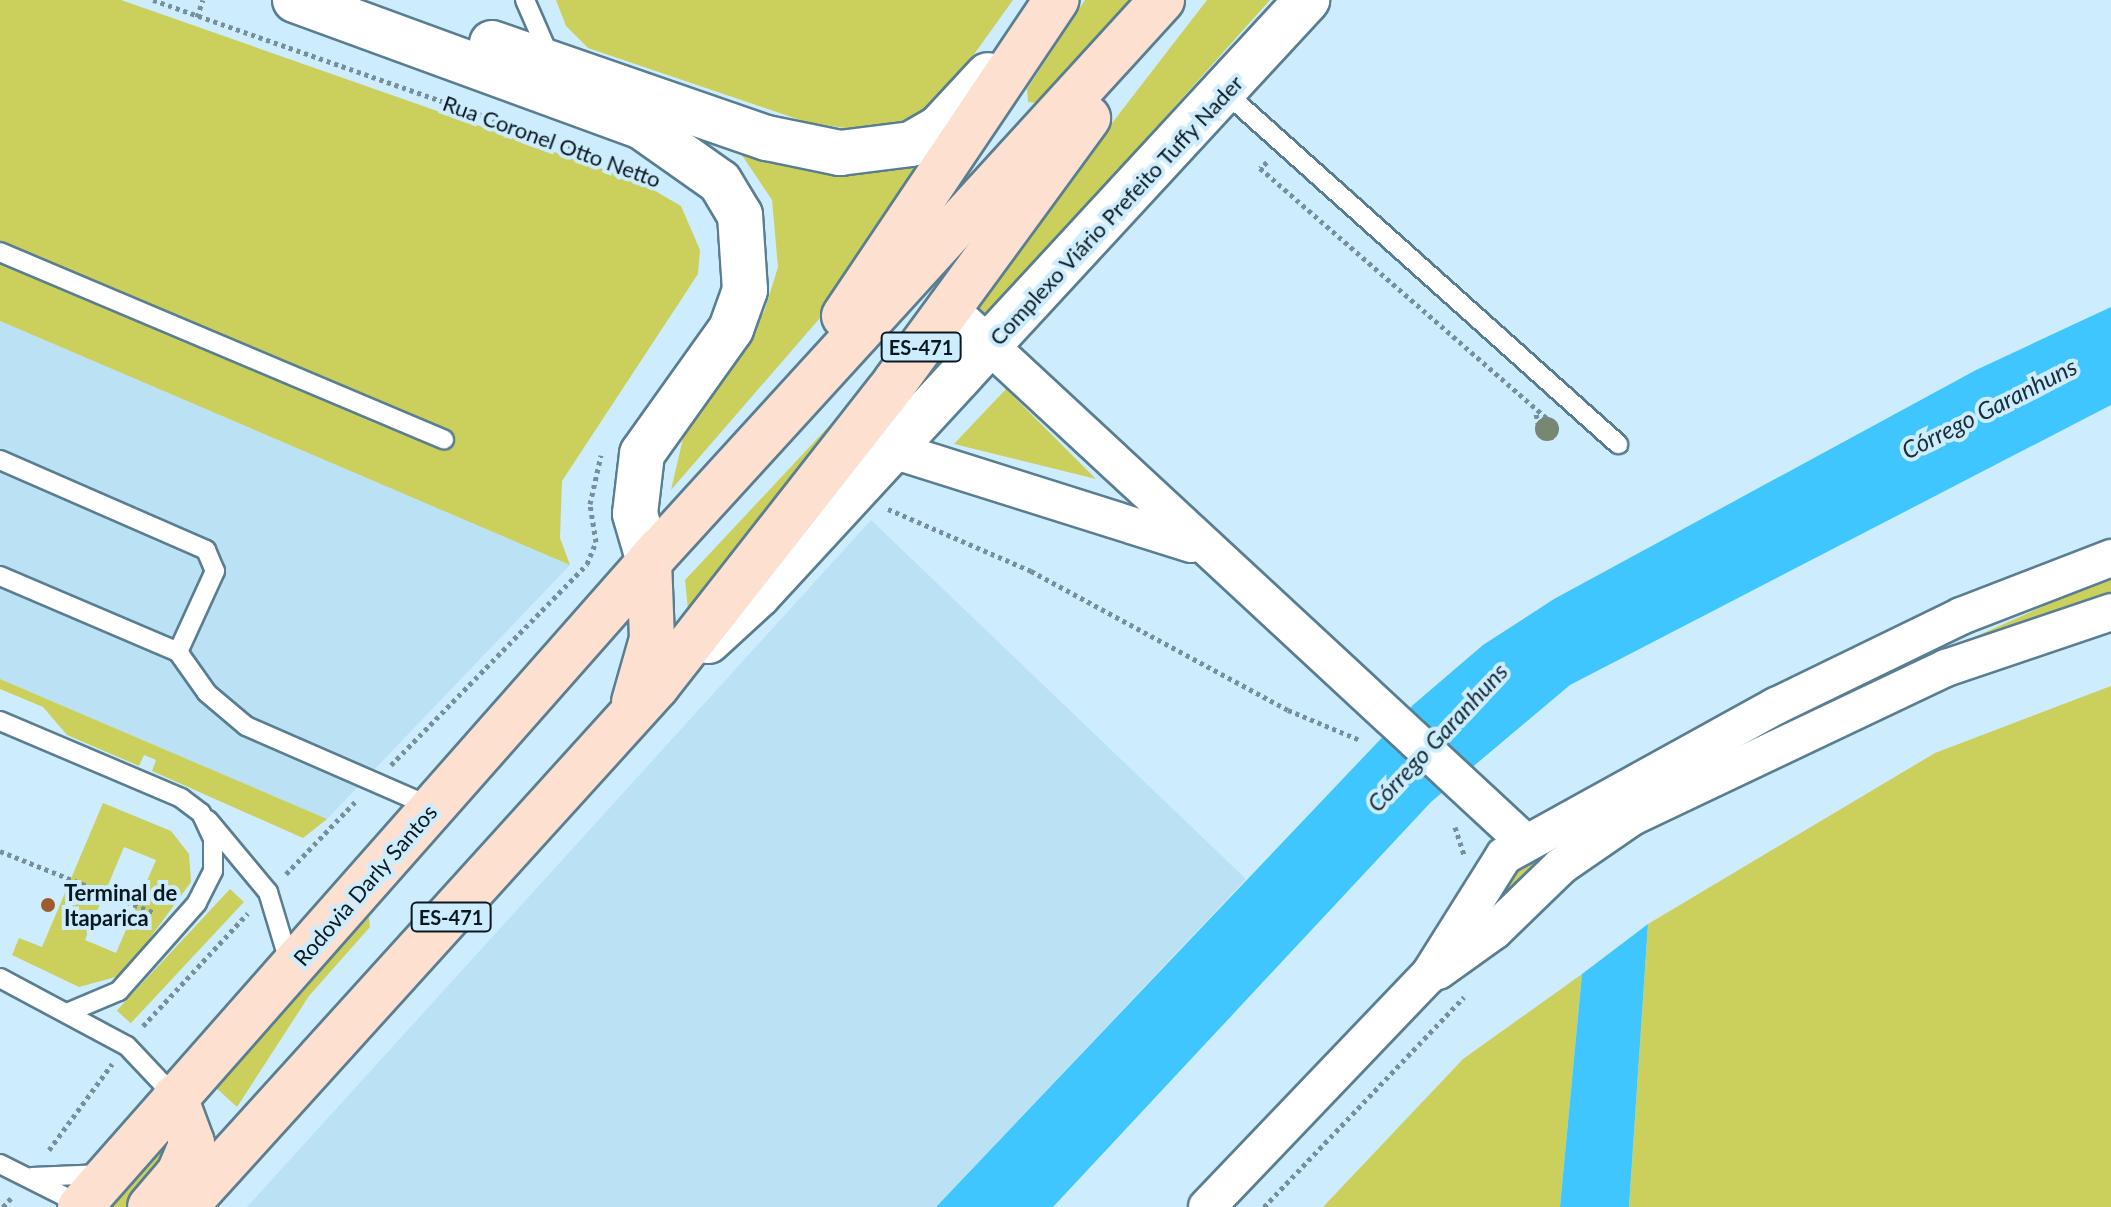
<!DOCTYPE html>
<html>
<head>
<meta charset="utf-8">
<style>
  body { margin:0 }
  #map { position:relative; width:2111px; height:1207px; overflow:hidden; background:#cdedfe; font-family:Lato,sans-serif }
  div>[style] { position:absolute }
  .built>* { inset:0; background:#bbe1f5 }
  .green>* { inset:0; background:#cbcf5c; transform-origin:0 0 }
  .water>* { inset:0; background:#3fc6ff }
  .path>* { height:5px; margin-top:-2.5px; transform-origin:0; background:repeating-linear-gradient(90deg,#778f9c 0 4px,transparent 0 8px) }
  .roads { filter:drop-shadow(2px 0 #597e91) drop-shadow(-2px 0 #597e91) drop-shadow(0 2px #597e91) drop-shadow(0 -2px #597e91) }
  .lane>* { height:18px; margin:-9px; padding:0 9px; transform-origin:9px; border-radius:9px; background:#fff }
  .street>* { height:36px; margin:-18px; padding:0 18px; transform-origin:18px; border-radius:18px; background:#fff }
  .secondary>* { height:44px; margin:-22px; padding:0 22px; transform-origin:22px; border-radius:22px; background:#fff }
  .primary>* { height:44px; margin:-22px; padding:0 22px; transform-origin:22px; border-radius:22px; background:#fde0d0 }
  .trees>* { width:24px; height:24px; margin:-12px; border-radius:50%; background:#788772 }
  .dots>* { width:22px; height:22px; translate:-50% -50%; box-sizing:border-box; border:4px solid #cdedfe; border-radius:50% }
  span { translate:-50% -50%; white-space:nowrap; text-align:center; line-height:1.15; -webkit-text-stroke:8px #cdedfe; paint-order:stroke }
  .shield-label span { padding:2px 6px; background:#cdedfe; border:2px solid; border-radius:6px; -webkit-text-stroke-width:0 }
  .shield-label { font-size:20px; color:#0a1921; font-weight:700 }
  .street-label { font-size:22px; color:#0a1921 }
  .poi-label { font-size:22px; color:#0a1921; font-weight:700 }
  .left { translate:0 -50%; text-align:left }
  .water-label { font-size:24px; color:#182d38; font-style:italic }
</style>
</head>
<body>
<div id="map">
  <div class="built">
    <div style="clip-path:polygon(0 321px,570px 565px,327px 819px,0 679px)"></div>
    <div style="clip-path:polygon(871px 520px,1246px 879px,936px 1207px,247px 1207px)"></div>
  </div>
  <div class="green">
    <div style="clip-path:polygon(0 0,121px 0,640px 182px,681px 206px,700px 250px,698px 274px,562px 481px,560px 538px,570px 565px,0 321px)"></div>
    <div style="clip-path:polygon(556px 0,1013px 0,942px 99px,921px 115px,867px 131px,809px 123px,588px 48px,566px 26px)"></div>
    <div style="clip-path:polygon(1085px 0,1140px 0,1038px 103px,1028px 102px,1027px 89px)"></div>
    <div style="clip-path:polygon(1207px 0,1270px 0,867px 451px,862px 447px)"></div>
    <div style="clip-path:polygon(735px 145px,926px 162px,826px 311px,671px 490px,684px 434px,764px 312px,778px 267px,772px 200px)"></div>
    <div style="clip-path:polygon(915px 334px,689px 620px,685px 580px)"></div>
    <div style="clip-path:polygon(1006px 389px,1096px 479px,954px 444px)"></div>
    <div style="clip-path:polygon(2111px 576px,2111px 594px,1980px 638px,1721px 755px,1477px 930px,1519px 866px,1719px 751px)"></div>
    <div style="clip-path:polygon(0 679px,327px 819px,303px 838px,152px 771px,156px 760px,144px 755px,139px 766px,67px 735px,43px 707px,0 689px)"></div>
    <div style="clip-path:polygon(2111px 686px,2111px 1207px,1629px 1207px,1648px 924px,1935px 753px)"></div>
    <div style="clip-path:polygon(evenodd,103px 803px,171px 831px,189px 854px,191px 882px,123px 975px,79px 987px,12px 955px,19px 938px,42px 947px,103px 803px,124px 847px,156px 860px,116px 953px,85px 940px,124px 847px)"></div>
    <div style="left:230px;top:889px;width:19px;height:166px;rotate:43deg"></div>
    <div style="clip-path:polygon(369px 917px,370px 927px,309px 996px,237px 1107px,213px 1085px)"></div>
    <div style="clip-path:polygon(1582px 974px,1560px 1207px,1323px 1207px,1463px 1059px)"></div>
    <div style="clip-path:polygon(174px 1128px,167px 1162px,126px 1207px,105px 1207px)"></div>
  </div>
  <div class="water">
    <div style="clip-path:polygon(2111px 307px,2111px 405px,1570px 685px,1431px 802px,1053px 1207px,936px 1207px,1413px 705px,1483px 645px,1554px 599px,1976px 370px)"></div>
    <div style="clip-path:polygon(1648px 924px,1629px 1207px,1560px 1207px,1582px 974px)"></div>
  </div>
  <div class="path">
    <div style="left:153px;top:0;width:443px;rotate:19.3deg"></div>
    <div style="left:197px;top:17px;width:18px;rotate:-71deg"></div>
    <div style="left:1267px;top:162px;width:9px;rotate:139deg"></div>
    <div style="left:1260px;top:168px;width:389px;rotate:41.1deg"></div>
    <div style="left:1553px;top:424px;width:13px;rotate:86deg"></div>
    <div style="left:1554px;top:437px;width:14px;rotate:-168deg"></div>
    <div style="left:1540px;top:434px;width:21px;rotate:-101deg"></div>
    <div style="left:888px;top:509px;width:156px;rotate:23.4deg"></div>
    <div style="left:1031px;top:571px;width:292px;rotate:28.4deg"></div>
    <div style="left:1288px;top:710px;width:78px;rotate:22.6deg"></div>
    <div style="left:391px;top:765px;width:281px;rotate:-45.7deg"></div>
    <div style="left:587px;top:564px;width:24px;rotate:-68deg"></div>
    <div style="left:596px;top:542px;width:38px;rotate:-99deg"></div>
    <div style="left:590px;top:504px;width:50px;rotate:-77.3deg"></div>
    <div style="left:1455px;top:827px;width:29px;rotate:72deg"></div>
    <div style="left:0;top:851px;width:167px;rotate:21.8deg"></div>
    <div style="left:286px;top:874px;width:101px;rotate:-46.2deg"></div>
    <div style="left:143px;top:1026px;width:154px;rotate:-47.1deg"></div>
    <div style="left:49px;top:1150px;width:107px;rotate:-53.8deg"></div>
    <div style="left:3px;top:1207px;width:12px;rotate:-48deg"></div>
    <div style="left:1264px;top:1207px;width:290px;rotate:-46.4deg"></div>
  </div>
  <div class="roads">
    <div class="lane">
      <div style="left:525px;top:0;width:60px;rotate:66.4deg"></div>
      <div style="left:1225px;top:92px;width:528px;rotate:41.85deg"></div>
      <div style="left:0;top:252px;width:482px;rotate:22.9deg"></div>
      <div style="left:0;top:460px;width:225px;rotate:23.6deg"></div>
      <div style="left:206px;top:550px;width:23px;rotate:67deg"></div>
      <div style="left:215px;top:571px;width:89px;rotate:114.6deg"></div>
      <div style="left:0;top:576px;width:194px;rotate:23.1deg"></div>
      <div style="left:178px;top:652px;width:50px;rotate:54.7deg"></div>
      <div style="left:207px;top:693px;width:51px;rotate:40.2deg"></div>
      <div style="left:246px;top:726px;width:202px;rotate:23.6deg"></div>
      <div style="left:0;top:721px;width:197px;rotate:23deg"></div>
      <div style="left:181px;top:798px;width:25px;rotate:37deg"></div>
      <div style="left:201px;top:813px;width:29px;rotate:65deg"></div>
      <div style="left:213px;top:839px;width:32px;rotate:90deg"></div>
      <div style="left:213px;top:871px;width:36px;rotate:117deg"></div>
      <div style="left:197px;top:903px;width:118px;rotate:131.6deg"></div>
      <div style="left:119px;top:991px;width:54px;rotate:157.2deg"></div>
      <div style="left:208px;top:820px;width:94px;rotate:50.2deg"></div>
      <div style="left:268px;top:892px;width:76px;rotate:73.2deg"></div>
      <div style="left:0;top:978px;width:144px;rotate:28.2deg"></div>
      <div style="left:127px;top:1046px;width:70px;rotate:46.7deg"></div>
      <div style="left:0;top:1164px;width:92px;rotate:26.6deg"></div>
      <div style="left:32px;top:1177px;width:71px;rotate:-2.4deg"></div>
    </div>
    <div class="street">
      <div style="left:949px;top:308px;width:787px;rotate:42.84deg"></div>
      <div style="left:893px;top:450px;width:313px;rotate:17.5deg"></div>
      <div style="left:1438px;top:971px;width:69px;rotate:-35.5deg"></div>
      <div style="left:1494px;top:931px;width:93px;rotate:-44.1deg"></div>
      <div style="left:1561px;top:866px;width:86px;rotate:-34.6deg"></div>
      <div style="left:1632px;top:817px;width:348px;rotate:-25.4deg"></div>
      <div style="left:1946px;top:668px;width:174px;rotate:-18.7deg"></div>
      <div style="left:1207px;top:1207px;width:321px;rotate:-46.3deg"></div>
      <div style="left:1429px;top:975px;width:141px;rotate:-57.8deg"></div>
      <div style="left:1504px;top:856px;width:311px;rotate:-28.9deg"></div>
      <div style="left:1776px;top:706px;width:206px;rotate:-25.9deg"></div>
      <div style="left:1961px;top:616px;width:161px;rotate:-21.1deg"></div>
    </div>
    <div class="secondary">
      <div style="left:295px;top:0;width:370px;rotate:20.1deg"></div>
      <div style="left:642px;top:127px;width:95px;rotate:35.2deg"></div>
      <div style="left:720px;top:182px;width:39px;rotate:59deg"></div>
      <div style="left:740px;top:215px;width:75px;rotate:86.2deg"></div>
      <div style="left:745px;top:290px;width:41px;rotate:109.7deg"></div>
      <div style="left:731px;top:329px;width:153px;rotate:125.5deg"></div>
      <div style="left:642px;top:454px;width:60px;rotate:96.7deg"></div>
      <div style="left:635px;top:514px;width:50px;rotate:73.7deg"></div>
      <div style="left:492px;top:43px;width:291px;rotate:19.1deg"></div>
      <div style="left:767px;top:138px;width:75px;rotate:11.6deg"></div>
      <div style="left:840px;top:153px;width:72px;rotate:-7.2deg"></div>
      <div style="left:911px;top:144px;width:32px;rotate:-30deg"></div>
      <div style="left:939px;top:128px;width:72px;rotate:-47.2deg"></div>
      <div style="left:708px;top:641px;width:68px;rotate:-42.6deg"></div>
      <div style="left:758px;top:595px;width:810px;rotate:-47.3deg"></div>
    </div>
    <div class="primary">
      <div style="left:844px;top:316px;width:381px;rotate:-56.1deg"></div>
      <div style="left:634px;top:702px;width:66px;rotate:-74.1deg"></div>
      <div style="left:652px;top:639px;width:77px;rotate:-92.2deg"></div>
      <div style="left:649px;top:562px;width:17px;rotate:-50deg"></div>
      <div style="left:80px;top:1207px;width:860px;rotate:-48.58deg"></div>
      <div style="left:649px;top:562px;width:761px;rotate:-47.61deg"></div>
      <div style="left:150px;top:1207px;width:45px;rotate:-49.5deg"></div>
      <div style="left:179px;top:1173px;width:33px;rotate:-67deg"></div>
      <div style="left:192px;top:1143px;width:49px;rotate:-110.3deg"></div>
      <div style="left:185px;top:1207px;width:703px;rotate:-47.82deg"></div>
      <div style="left:657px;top:686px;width:386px;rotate:-51.9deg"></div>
      <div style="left:895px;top:382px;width:327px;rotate:-53.8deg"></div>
    </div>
  </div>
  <div class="trees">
    <div style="left:1547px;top:429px"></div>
  </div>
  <div class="dots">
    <div style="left:48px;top:905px;background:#9f5a2e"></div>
  </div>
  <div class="shield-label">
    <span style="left:921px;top:347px">ES-471</span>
    <span style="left:451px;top:917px">ES-471</span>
  </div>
  <div class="street-label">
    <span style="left:552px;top:141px;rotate:20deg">Rua Coronel Otto Netto</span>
    <span style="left:1116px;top:210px;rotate:-47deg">Complexo Viário Prefeito Tuffy Nader</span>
    <span style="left:365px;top:885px;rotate:-49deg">Rodovia Darly Santos</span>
  </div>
  <div class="poi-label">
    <span class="left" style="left:64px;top:905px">Terminal de<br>Itaparica</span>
  </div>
  <div class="water-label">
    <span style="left:1989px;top:408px;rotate:-27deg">Córrego Garanhuns</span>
    <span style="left:1437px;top:737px;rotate:-47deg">Córrego Garanhuns</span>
  </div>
</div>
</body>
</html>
